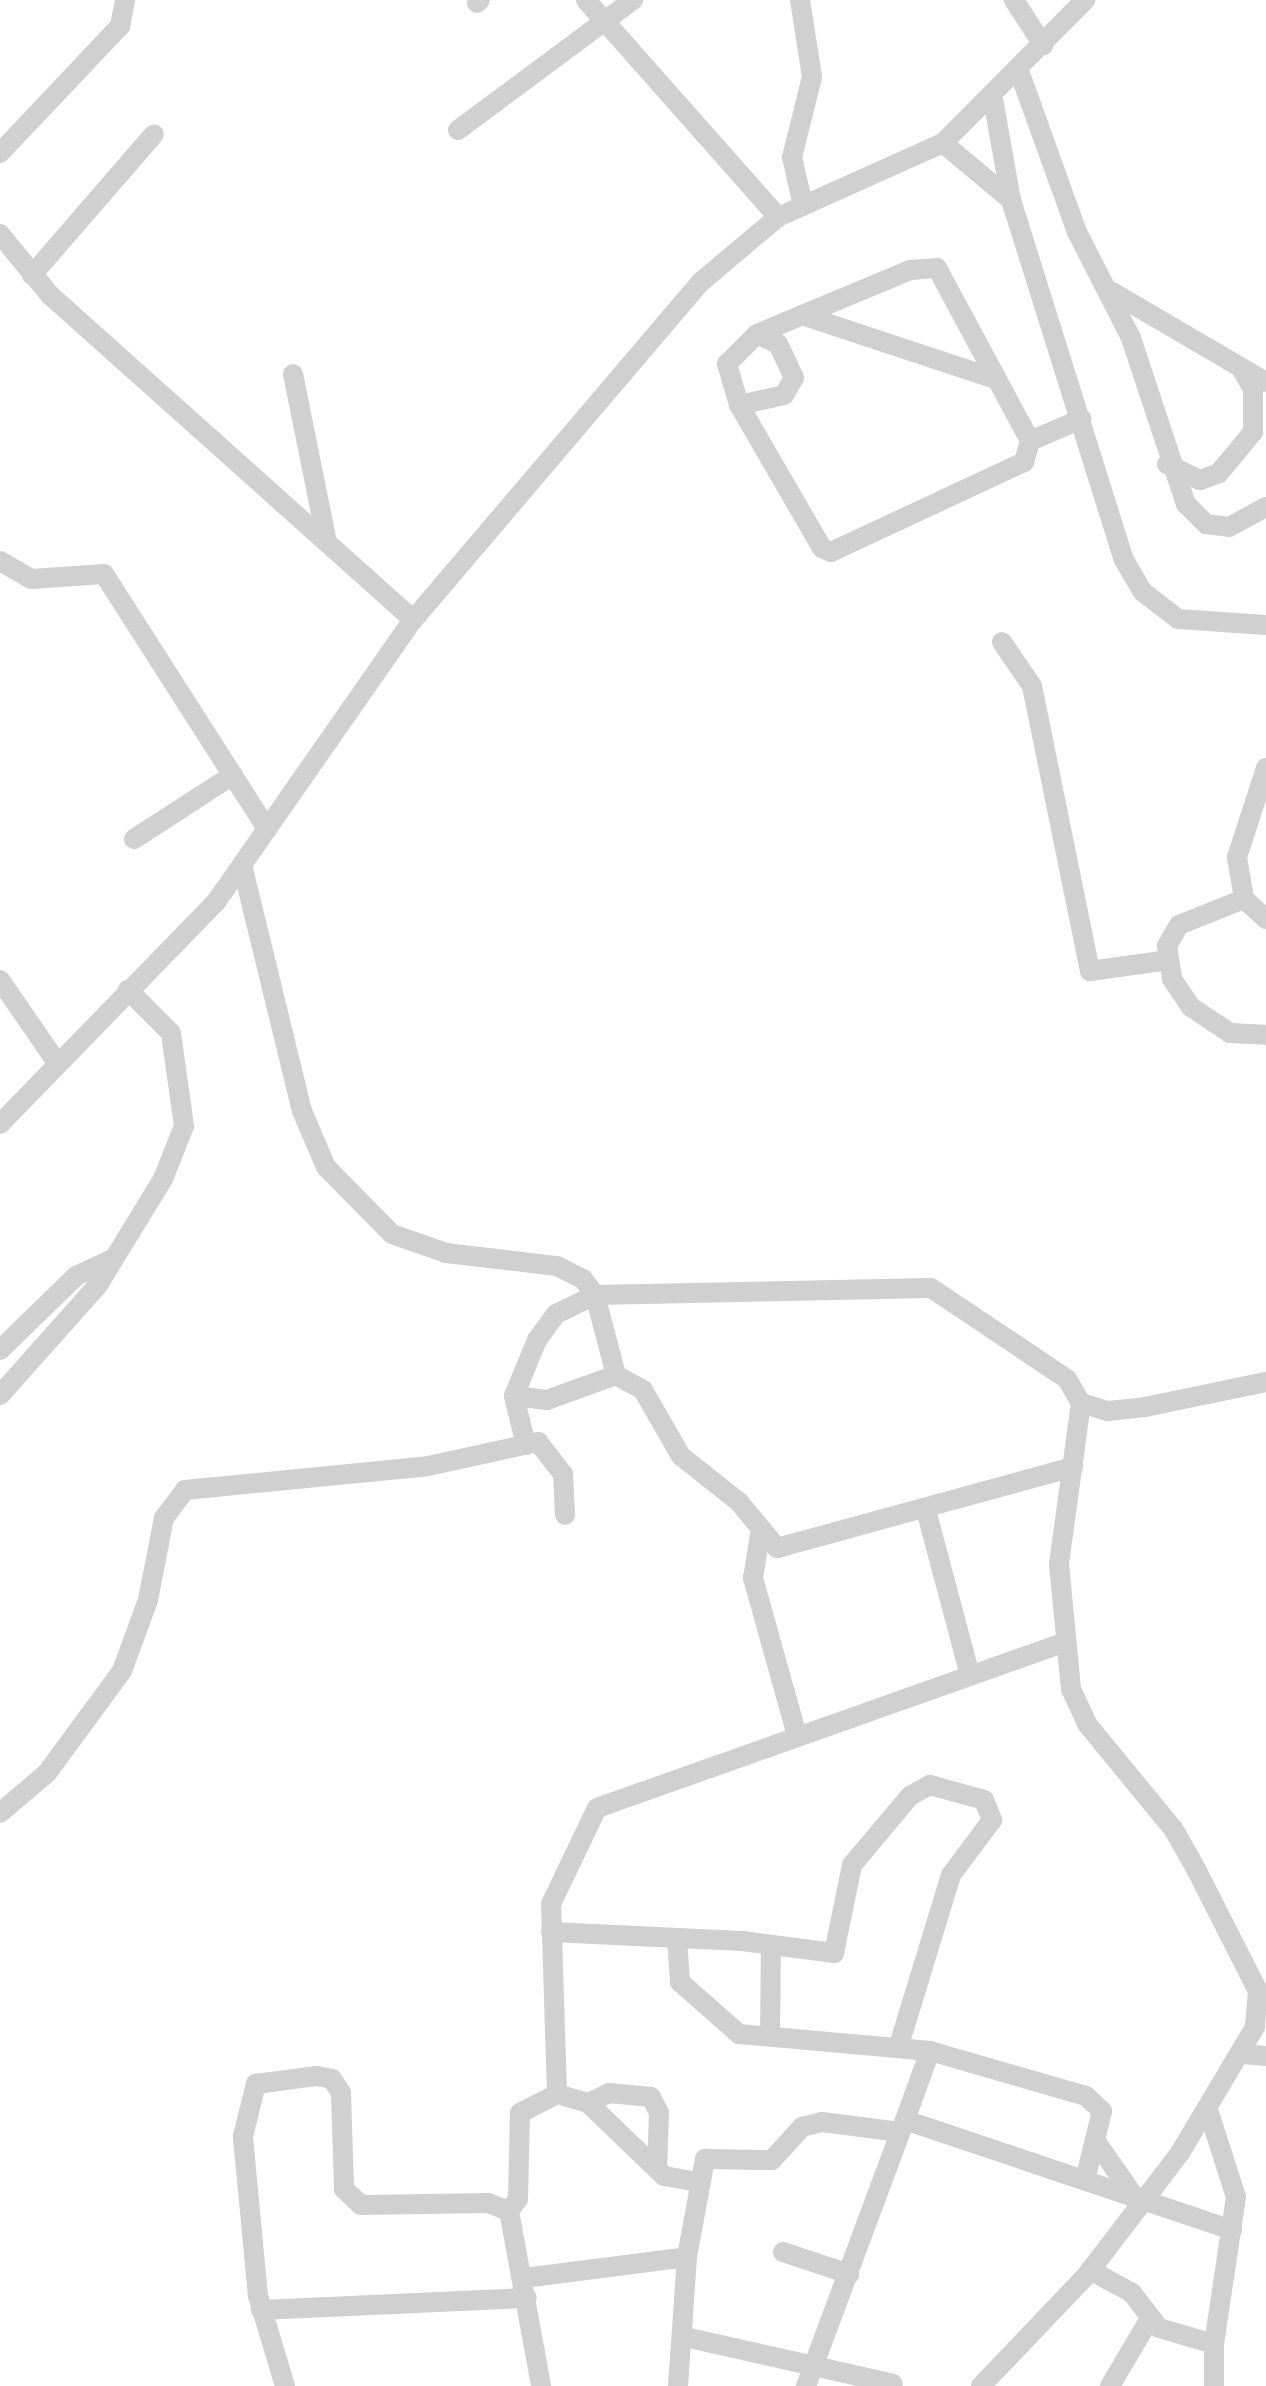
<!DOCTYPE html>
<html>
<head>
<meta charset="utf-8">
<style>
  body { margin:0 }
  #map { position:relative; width:1266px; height:2386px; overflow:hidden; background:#fff; font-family:Ubuntu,sans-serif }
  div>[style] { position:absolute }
  .minor>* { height:20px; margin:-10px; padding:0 10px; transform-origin:10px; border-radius:10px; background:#d0d0d0 }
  span { translate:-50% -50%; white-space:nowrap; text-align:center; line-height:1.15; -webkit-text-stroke:8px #fff; paint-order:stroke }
</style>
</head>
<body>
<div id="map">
  <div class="minor">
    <div style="left:586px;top:0;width:290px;rotate:48.5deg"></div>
    <div style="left:800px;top:0;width:78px;rotate:81.1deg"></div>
    <div style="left:812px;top:77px;width:82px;rotate:104deg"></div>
    <div style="left:792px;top:157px;width:50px;rotate:77.3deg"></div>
    <div style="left:1014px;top:0;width:54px;rotate:57.2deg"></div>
    <div style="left:477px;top:3px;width:4px;rotate:-45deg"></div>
    <div style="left:1019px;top:71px;width:171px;rotate:70.2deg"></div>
    <div style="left:1077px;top:232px;width:119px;rotate:63deg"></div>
    <div style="left:1131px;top:338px;width:175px;rotate:71.7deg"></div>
    <div style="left:1186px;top:504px;width:28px;rotate:45deg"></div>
    <div style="left:1206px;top:524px;width:23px;rotate:7deg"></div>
    <div style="left:1229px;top:527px;width:42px;rotate:-28.4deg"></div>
    <div style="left:993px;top:99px;width:103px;rotate:79.9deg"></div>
    <div style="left:1011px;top:200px;width:375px;rotate:72.6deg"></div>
    <div style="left:1123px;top:558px;width:39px;rotate:60deg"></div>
    <div style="left:1143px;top:592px;width:44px;rotate:37.6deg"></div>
    <div style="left:1178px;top:619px;width:88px;rotate:3.9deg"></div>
    <div style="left:458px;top:130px;width:218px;rotate:-36.6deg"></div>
    <div style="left:943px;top:143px;width:89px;rotate:40deg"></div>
    <div style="left:0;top:153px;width:175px;rotate:-46.6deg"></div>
    <div style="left:120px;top:26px;width:26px;rotate:-79deg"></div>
    <div style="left:0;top:234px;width:79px;rotate:50.7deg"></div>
    <div style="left:50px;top:295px;width:487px;rotate:41.8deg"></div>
    <div style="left:32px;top:275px;width:186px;rotate:-49.1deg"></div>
    <div style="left:1112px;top:292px;width:178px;rotate:30.3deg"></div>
    <div style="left:802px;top:315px;width:203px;rotate:18.3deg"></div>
    <div style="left:293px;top:374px;width:172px;rotate:78.6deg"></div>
    <div style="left:739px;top:405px;width:46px;rotate:-12.5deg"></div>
    <div style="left:784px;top:395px;width:20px;rotate:-60deg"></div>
    <div style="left:794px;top:378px;width:38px;rotate:-115deg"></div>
    <div style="left:778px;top:344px;width:23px;rotate:-155deg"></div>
    <div style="left:1030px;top:441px;width:22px;rotate:106deg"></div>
    <div style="left:1024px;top:462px;width:213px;rotate:155deg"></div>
    <div style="left:831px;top:552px;width:10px;rotate:-156deg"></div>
    <div style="left:822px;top:548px;width:165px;rotate:-120.1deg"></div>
    <div style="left:739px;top:405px;width:43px;rotate:-106.3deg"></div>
    <div style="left:727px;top:364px;width:42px;rotate:-45deg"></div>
    <div style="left:757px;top:334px;width:166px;rotate:-22.7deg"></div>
    <div style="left:910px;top:270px;width:27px;rotate:-4deg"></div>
    <div style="left:937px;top:268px;width:196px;rotate:61.7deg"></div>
    <div style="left:1030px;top:441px;width:56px;rotate:-23.3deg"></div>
    <div style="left:1167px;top:464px;width:37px;rotate:26deg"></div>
    <div style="left:1200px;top:480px;width:20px;rotate:-20deg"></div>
    <div style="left:1219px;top:473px;width:53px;rotate:-50.3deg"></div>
    <div style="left:1253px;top:432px;width:43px;rotate:-90deg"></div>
    <div style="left:1253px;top:389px;width:22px;rotate:-120deg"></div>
    <div style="left:0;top:561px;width:36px;rotate:30deg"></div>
    <div style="left:31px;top:579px;width:73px;rotate:-3.9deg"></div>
    <div style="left:104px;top:574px;width:303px;rotate:57.4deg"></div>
    <div style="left:1002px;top:642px;width:53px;rotate:55.7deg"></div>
    <div style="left:1032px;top:686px;width:291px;rotate:78.5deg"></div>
    <div style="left:1090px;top:971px;width:80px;rotate:-7.9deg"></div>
    <div style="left:1266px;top:768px;width:94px;rotate:108deg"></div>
    <div style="left:1237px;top:857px;width:43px;rotate:80.5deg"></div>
    <div style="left:1244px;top:899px;width:30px;rotate:42deg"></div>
    <div style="left:134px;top:839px;width:118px;rotate:-32.9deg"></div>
    <div style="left:242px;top:865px;width:253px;rotate:76.3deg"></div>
    <div style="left:302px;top:1111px;width:61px;rotate:66.8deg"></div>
    <div style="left:326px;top:1167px;width:94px;rotate:45.4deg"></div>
    <div style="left:392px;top:1234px;width:57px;rotate:19.4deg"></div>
    <div style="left:446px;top:1253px;width:112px;rotate:6.7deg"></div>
    <div style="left:557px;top:1266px;width:29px;rotate:27deg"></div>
    <div style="left:583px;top:1279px;width:20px;rotate:53deg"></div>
    <div style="left:595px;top:1295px;width:83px;rotate:75.3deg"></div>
    <div style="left:616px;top:1375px;width:31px;rotate:29deg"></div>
    <div style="left:643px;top:1390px;width:76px;rotate:60.1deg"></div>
    <div style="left:681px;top:1456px;width:74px;rotate:38.4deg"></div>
    <div style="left:739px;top:1502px;width:60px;rotate:50.4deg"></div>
    <div style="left:777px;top:1548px;width:307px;rotate:-15.3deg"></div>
    <div style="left:1244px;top:899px;width:70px;rotate:158.2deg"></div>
    <div style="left:1179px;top:925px;width:24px;rotate:120deg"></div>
    <div style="left:1167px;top:946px;width:33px;rotate:81deg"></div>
    <div style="left:1172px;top:979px;width:34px;rotate:56deg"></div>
    <div style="left:1191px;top:1007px;width:47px;rotate:33.7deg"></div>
    <div style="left:1230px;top:1033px;width:36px;rotate:3deg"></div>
    <div style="left:0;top:980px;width:102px;rotate:55.4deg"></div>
    <div style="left:0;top:1124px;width:310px;rotate:-45.8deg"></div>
    <div style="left:216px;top:902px;width:344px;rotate:-55.1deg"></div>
    <div style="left:413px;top:620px;width:445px;rotate:-49.6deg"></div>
    <div style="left:702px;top:281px;width:99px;rotate:-40.1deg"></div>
    <div style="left:778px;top:217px;width:181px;rotate:-24.2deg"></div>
    <div style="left:943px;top:143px;width:202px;rotate:-45.2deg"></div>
    <div style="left:0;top:1350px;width:106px;rotate:-44.2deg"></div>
    <div style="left:76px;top:1276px;width:40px;rotate:-25deg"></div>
    <div style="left:0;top:1395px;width:147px;rotate:-48.3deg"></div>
    <div style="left:98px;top:1285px;width:124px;rotate:-58.5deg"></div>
    <div style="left:163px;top:1179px;width:57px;rotate:-68.4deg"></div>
    <div style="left:184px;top:1126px;width:94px;rotate:-98deg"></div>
    <div style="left:171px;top:1033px;width:61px;rotate:-135deg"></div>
    <div style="left:514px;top:1396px;width:33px;rotate:7deg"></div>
    <div style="left:547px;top:1400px;width:73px;rotate:-19.9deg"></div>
    <div style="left:1081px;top:1403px;width:28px;rotate:17deg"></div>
    <div style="left:1108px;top:1411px;width:37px;rotate:-6deg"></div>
    <div style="left:1145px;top:1407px;width:124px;rotate:-11.7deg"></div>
    <div style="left:526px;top:1445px;width:50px;rotate:-103.8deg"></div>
    <div style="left:514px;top:1396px;width:61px;rotate:-67.7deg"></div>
    <div style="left:537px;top:1340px;width:32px;rotate:-54deg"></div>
    <div style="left:556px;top:1314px;width:43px;rotate:-26deg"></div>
    <div style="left:595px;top:1295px;width:336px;rotate:-1.2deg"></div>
    <div style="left:931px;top:1288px;width:164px;rotate:33.8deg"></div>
    <div style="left:1067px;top:1379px;width:28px;rotate:60deg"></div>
    <div style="left:1081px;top:1403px;width:162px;rotate:97.8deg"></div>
    <div style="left:1059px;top:1564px;width:126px;rotate:84.5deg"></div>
    <div style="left:1071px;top:1689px;width:38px;rotate:65deg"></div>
    <div style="left:1087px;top:1724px;width:137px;rotate:50.6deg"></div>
    <div style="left:1174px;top:1830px;width:45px;rotate:60.6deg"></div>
    <div style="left:1196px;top:1869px;width:137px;rotate:63.1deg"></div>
    <div style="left:1258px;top:1991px;width:36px;rotate:95deg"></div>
    <div style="left:1255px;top:2027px;width:147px;rotate:120.8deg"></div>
    <div style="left:1180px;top:2153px;width:155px;rotate:127.4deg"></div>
    <div style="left:1086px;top:2276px;width:152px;rotate:133.7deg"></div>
    <div style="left:926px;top:1510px;width:171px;rotate:75.1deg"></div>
    <div style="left:760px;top:1535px;width:44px;rotate:99.2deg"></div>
    <div style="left:753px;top:1578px;width:164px;rotate:74.4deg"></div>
    <div style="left:0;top:1813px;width:62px;rotate:-40.4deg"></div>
    <div style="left:47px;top:1773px;width:127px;rotate:-53.7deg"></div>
    <div style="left:122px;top:1671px;width:76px;rotate:-69.9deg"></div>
    <div style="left:148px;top:1600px;width:84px;rotate:-79deg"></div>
    <div style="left:164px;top:1518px;width:35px;rotate:-53deg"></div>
    <div style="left:185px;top:1490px;width:244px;rotate:-5.6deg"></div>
    <div style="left:428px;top:1466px;width:113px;rotate:-12.3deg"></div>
    <div style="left:538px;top:1442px;width:41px;rotate:52deg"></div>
    <div style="left:563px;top:1474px;width:41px;rotate:87.2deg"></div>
    <div style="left:551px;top:1932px;width:191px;rotate:2.7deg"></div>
    <div style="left:742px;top:1941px;width:93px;rotate:7.4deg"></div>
    <div style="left:834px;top:1953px;width:90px;rotate:-78.4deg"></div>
    <div style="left:852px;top:1865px;width:90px;rotate:-50deg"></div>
    <div style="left:910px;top:1796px;width:23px;rotate:-29deg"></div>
    <div style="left:930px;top:1785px;width:56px;rotate:15.5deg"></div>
    <div style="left:984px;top:1800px;width:22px;rotate:68deg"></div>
    <div style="left:992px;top:1820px;width:69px;rotate:126.7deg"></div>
    <div style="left:951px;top:1875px;width:178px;rotate:107deg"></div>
    <div style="left:677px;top:1938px;width:44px;rotate:86.1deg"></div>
    <div style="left:680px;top:1982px;width:79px;rotate:41.4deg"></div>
    <div style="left:739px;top:2034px;width:192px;rotate:5.1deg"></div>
    <div style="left:770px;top:2036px;width:90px;rotate:-89.4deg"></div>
    <div style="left:1243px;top:2054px;width:23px;rotate:5deg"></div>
    <div style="left:557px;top:2094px;width:190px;rotate:-91.8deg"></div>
    <div style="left:551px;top:1904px;width:106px;rotate:-64.4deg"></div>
    <div style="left:597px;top:1808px;width:493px;rotate:-19.5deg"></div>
    <div style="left:588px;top:2103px;width:23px;rotate:-25deg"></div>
    <div style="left:609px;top:2093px;width:42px;rotate:5.4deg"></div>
    <div style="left:651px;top:2097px;width:18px;rotate:63deg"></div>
    <div style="left:659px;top:2113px;width:56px;rotate:92deg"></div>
    <div style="left:905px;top:2120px;width:73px;rotate:-70.1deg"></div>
    <div style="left:930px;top:2051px;width:162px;rotate:16.1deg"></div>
    <div style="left:1086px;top:2096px;width:22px;rotate:43deg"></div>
    <div style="left:1102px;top:2111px;width:67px;rotate:103.8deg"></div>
    <div style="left:1097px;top:2143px;width:60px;rotate:55.2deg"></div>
    <div style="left:509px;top:2211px;width:15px;rotate:-53deg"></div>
    <div style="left:518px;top:2199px;width:86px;rotate:-88.7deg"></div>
    <div style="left:520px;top:2113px;width:42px;rotate:-27.2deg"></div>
    <div style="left:557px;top:2094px;width:32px;rotate:16deg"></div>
    <div style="left:588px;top:2103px;width:105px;rotate:43.8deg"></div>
    <div style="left:664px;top:2176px;width:36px;rotate:10deg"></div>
    <div style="left:783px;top:2252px;width:70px;rotate:18.4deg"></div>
    <div style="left:1090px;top:2270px;width:48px;rotate:28.7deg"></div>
    <div style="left:1132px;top:2293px;width:44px;rotate:52.4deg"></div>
    <div style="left:1159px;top:2328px;width:57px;rotate:16.2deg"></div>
    <div style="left:1214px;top:2344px;width:149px;rotate:-81.5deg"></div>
    <div style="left:1236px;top:2197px;width:91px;rotate:-107.8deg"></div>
    <div style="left:524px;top:2278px;width:164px;rotate:-7.3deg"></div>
    <div style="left:261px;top:2310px;width:266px;rotate:-2.6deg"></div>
    <div style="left:685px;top:2337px;width:213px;rotate:12.7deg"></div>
    <div style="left:1214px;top:2344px;width:42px;rotate:90deg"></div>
    <div style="left:285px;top:2386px;width:94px;rotate:-106.7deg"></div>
    <div style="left:258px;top:2296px;width:161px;rotate:-95.4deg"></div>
    <div style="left:243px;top:2136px;width:54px;rotate:-76deg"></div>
    <div style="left:256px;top:2084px;width:62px;rotate:-7.5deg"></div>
    <div style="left:317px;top:2076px;width:15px;rotate:11deg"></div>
    <div style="left:332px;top:2079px;width:17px;rotate:57deg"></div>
    <div style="left:341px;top:2093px;width:96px;rotate:88.2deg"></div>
    <div style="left:344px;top:2189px;width:23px;rotate:43deg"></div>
    <div style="left:361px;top:2205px;width:127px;rotate:-0.9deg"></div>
    <div style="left:488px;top:2203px;width:22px;rotate:21deg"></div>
    <div style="left:509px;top:2211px;width:178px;rotate:79.6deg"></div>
    <div style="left:678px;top:2386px;width:129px;rotate:-86deg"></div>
    <div style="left:687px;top:2257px;width:100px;rotate:-79.6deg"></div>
    <div style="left:705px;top:2159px;width:67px;rotate:0.9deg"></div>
    <div style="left:772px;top:2160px;width:45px;rotate:-47.7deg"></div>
    <div style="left:802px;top:2127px;width:21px;rotate:-14deg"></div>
    <div style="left:822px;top:2122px;width:79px;rotate:7.3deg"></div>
    <div style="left:806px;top:2386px;width:284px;rotate:-69.6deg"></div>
    <div style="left:905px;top:2120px;width:345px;rotate:18.6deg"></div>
    <div style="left:1110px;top:2386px;width:77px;rotate:-59.4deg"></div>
  </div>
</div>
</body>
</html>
